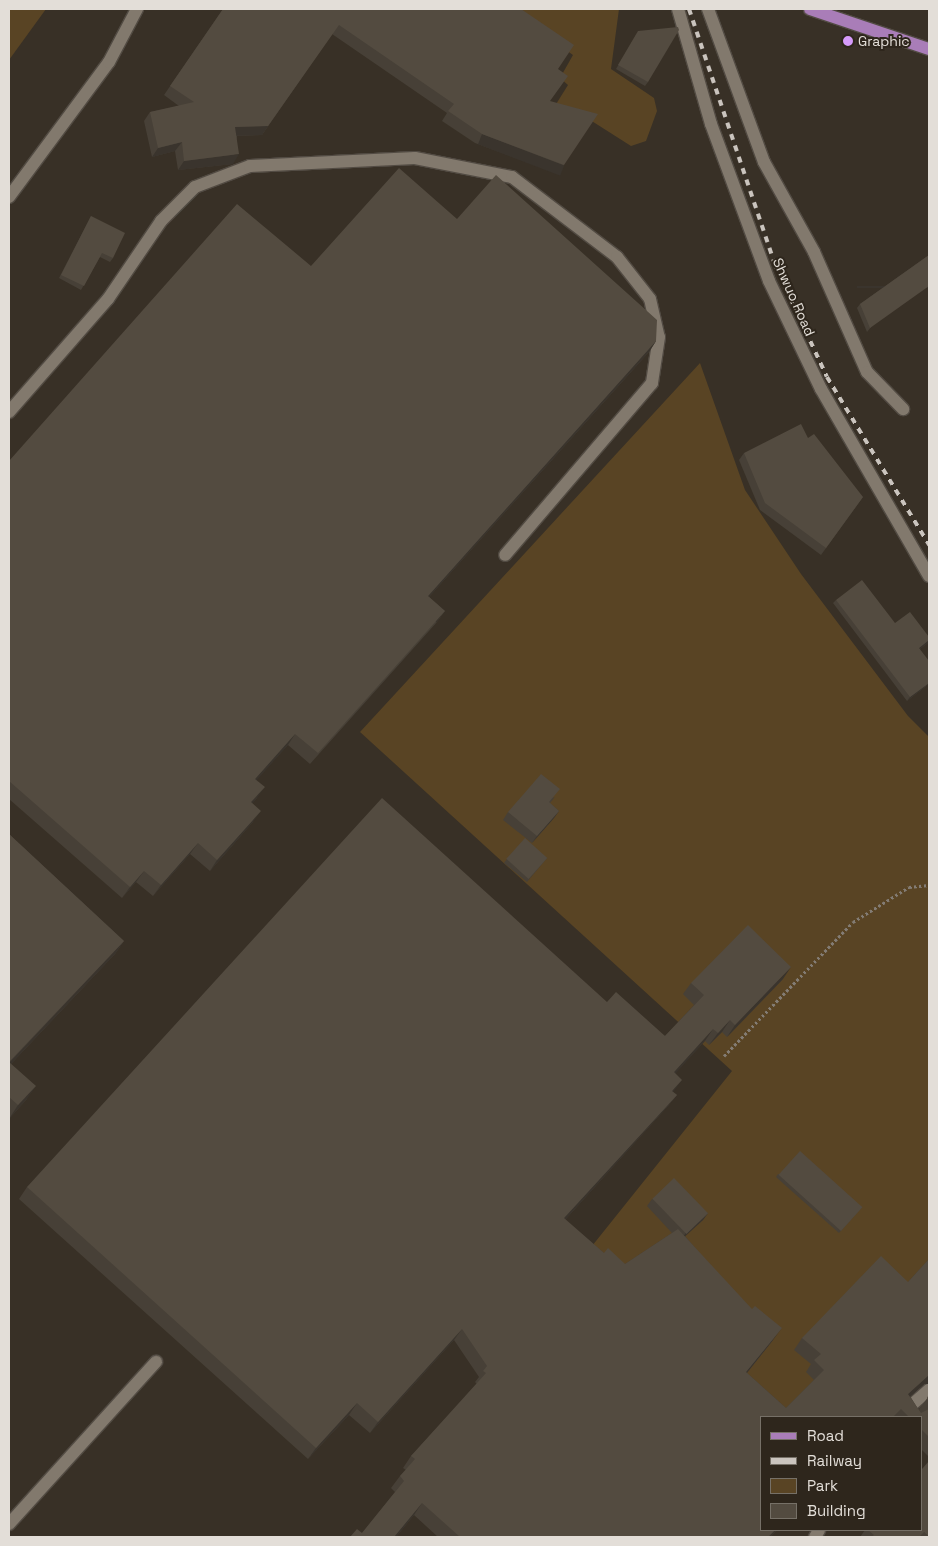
<!DOCTYPE html>
<html>
<head>
<meta charset="utf-8">
<style>
  body { margin:0 }
  #map { position:relative; width:938px; height:1546px; overflow:hidden; background:#383026; font-family:"Space Grotesk",sans-serif }
  div>[style] { position:absolute }
  .green>* { inset:0; background:#594424 }
  .path>* { height:3px; margin-top:-1.5px; transform-origin:0; background:repeating-linear-gradient(90deg,#837c74 0 2.5px,transparent 0 5px) }
  .roads { filter:drop-shadow(1px 0 #524b43) drop-shadow(-1px 0 #524b43) drop-shadow(0 1px #524b43) drop-shadow(0 -1px #524b43) }
  .service>* { height:12px; margin:-6px; padding:0 6px; transform-origin:6px; border-radius:6px; background:#82796d }
  .minor>* { height:12px; margin:-6px; padding:0 6px; transform-origin:6px; border-radius:6px; background:#82796d }
  .primary>* { height:12px; margin:-6px; padding:0 6px; transform-origin:6px; border-radius:6px; background:#a97db8 }
  .rail>* { height:4px; margin-top:-2px; transform-origin:0; background:repeating-linear-gradient(90deg,#cac4be 0 6px,transparent 0 12px) }
  .wall>* { inset:0; background:#474037 }
  .shaded-wall>* { inset:0; background:#3a342d; transform-origin:0 0 }
  .building>* { inset:0; background:#534b40; transform-origin:0 0 }
  .dots>* { width:14px; height:14px; translate:-50% -50%; box-sizing:border-box; border:2px solid #2e261c; border-radius:50% }
  span { translate:-50% -50%; white-space:nowrap; text-align:center; line-height:1.15; -webkit-text-stroke:4px #2e261c; paint-order:stroke }
  .poi-label { font-size:14px; color:#e3ded8 }
  .left { translate:0 -50%; text-align:left }
  .street-label { font-size:14px; color:#e3ded8 }
  .frame { position:absolute; inset:0; border:10px solid #e3ded8; pointer-events:none }
  .legend { position:absolute; left:760px; top:1416px; width:162px; height:115px; box-sizing:border-box; background:#2e261c; border:1px solid #767067; margin:0; padding:6px 9px; list-style:none; font-size:15px; color:#e3ded8 }
  .legend li { display:flex; align-items:center; gap:10px; height:25px }
  .legend b { width:25px; border:1px solid #767067 }
</style>
</head>
<body>
<div id="map">
  <div class="green">
    <div style="clip-path:polygon(9px 9px,46px 9px,9px 60px)"></div>
    <div style="clip-path:polygon(508px 9px,619px 9px,611px 69px,654px 98px,657px 111px,646px 141px,631px 146px,587px 118px,553px 109px,568px 85px,560px 78px,573px 55px)"></div>
    <div style="clip-path:polygon(700px 363px,745px 490px,801px 574px,908px 716px,929px 737px,929px 1357px,783px 1417px,592px 1246px,732px 1071px,360px 732px)"></div>
  </div>
  <div class="path">
    <div style="left:724px;top:1056px;width:186px;rotate:-46.1deg"></div>
    <div style="left:853px;top:922px;width:66px;rotate:-32deg"></div>
    <div style="left:909px;top:887px;width:20px;rotate:-6deg"></div>
  </div>
  <div class="roads">
    <div class="service">
      <div style="left:708px;top:9px;width:163px;rotate:69.9deg"></div>
      <div style="left:764px;top:162px;width:103px;rotate:60.9deg"></div>
      <div style="left:814px;top:252px;width:131px;rotate:66.2deg"></div>
      <div style="left:867px;top:372px;width:52px;rotate:45.8deg"></div>
      <div style="left:9px;top:197px;width:168px;rotate:-53.5deg"></div>
      <div style="left:109px;top:62px;width:60px;rotate:-62.2deg"></div>
      <div style="left:9px;top:412px;width:150px;rotate:-48.8deg"></div>
      <div style="left:108px;top:299px;width:94px;rotate:-55.8deg"></div>
      <div style="left:161px;top:221px;width:48px;rotate:-45deg"></div>
      <div style="left:195px;top:187px;width:59px;rotate:-20.9deg"></div>
      <div style="left:250px;top:166px;width:165px;rotate:-2.8deg"></div>
      <div style="left:415px;top:158px;width:99px;rotate:11.1deg"></div>
      <div style="left:512px;top:177px;width:132px;rotate:37.3deg"></div>
      <div style="left:617px;top:257px;width:53px;rotate:51.8deg"></div>
      <div style="left:650px;top:299px;width:39px;rotate:77deg"></div>
      <div style="left:659px;top:337px;width:47px;rotate:98.7deg"></div>
      <div style="left:652px;top:383px;width:226px;rotate:130.5deg"></div>
      <div style="left:9px;top:1524px;width:219px;rotate:-47.8deg"></div>
    </div>
    <div class="minor">
      <div style="left:678px;top:9px;width:120px;rotate:74deg"></div>
      <div style="left:711px;top:124px;width:167px;rotate:69.7deg"></div>
      <div style="left:769px;top:281px;width:120px;rotate:64.3deg"></div>
      <div style="left:821px;top:389px;width:216px;rotate:60deg"></div>
      <div style="left:915px;top:1417px;width:11px;rotate:-128deg"></div>
      <div style="left:908px;top:1408px;width:28px;rotate:-41deg"></div>
      <div style="left:815px;top:1537px;width:8px;rotate:-60deg"></div>
    </div>
    <div class="primary">
      <div style="left:810px;top:9px;width:126px;rotate:18.6deg"></div>
    </div>
  </div>
  <div class="rail">
    <div style="left:689px;top:9px;width:270px;rotate:71.4deg"></div>
    <div style="left:775px;top:265px;width:123px;rotate:65.1deg"></div>
    <div style="left:827px;top:377px;width:197px;rotate:58.7deg"></div>
  </div>
  <div class="wall">
    <div style="clip-path:polygon(223px 9px,521px 9px,558px 69px,550px 101px,564px 165px,558px 174px,475px 143px,442px 121px,447px 113px,332px 34px,262px 135px,237px 136px,233px 164px,178px 170px,175px 151px,152px 157px,144px 121px,150px 112px,179px 106px,164px 95px)"></div>
    <div style="clip-path:polygon(636px 35px,648px 82px,645px 86px,616px 69px)"></div>
    <div style="clip-path:polygon(91px 216px,113px 258px,110px 262px,100px 257px,81px 290px,59px 278px)"></div>
    <div style="clip-path:polygon(457px 219px,656px 341px,649px 352px,429px 597px,445px 611px,437px 622px,310px 764px,288px 745px,256px 780px,257px 798px,252px 803px,253px 822px,210px 871px,190px 854px,153px 896px,136px 882px,122px 898px,9px 799px,9px 461px,311px 266px)"></div>
    <div style="clip-path:polygon(929px 255px,867px 332px,857px 308px,860px 304px)"></div>
    <div style="clip-path:polygon(744px 453px,863px 497px,821px 555px,760px 510px,739px 460px)"></div>
    <div style="clip-path:polygon(836px 600px,929px 637px,929px 641px,928px 643px,920px 649px,929px 684px,907px 701px,833px 603px)"></div>
    <div style="clip-path:polygon(555px 797px,550px 803px,559px 811px,554px 818px,532px 843px,503px 820px,508px 812px)"></div>
    <div style="clip-path:polygon(9px 834px,124px 941px,115px 954px,11px 1064px,27px 1099px,9px 1119px)"></div>
    <div style="clip-path:polygon(547px 858px,527px 882px,504px 863px,507px 859px)"></div>
    <div style="clip-path:polygon(783px 979px,727px 1037px,722px 1032px,709px 1045px,705px 1041px,675px 1073px,673px 1092px,677px 1095px,668px 1106px,565px 1220px,604px 1253px,625px 1264px,672px 1233px,647px 1206px,652px 1199px,708px 1213px,703px 1220px,685px 1236px,773px 1340px,747px 1373px,786px 1408px,814px 1380px,806px 1372px,811px 1364px,794px 1350px,802px 1338px,908px 1282px,929px 1259px,929px 1384px,924px 1384px,910px 1396px,920px 1412px,919px 1409px,929px 1396px,929px 1457px,922px 1450px,922px 1417px,762px 1417px,762px 1530px,777px 1530px,770px 1537px,438px 1537px,414px 1515px,396px 1537px,350px 1537px,362px 1533px,395px 1492px,391px 1488px,400px 1476px,406px 1470px,403px 1468px,411px 1456px,477px 1384px,475px 1382px,479px 1377px,454px 1340px,370px 1433px,349px 1415px,308px 1459px,19px 1199px,27px 1187px,607px 1002px,665px 1036px,694px 1005px,683px 994px,691px 983px)"></div>
    <div style="clip-path:polygon(778px 1174px,862px 1207px,839px 1233px,776px 1177px)"></div>
    <div style="clip-path:polygon(865px 1530px,922px 1530px,929px 1537px,860px 1537px)"></div>
  </div>
  <div class="shaded-wall">
    <div style="clip-path:polygon(268px 126px,262px 135px,229px 136px,235px 127px)"></div>
    <div style="left:482px;top:134px;width:88px;height:11px;rotate:21deg"></div>
    <div style="clip-path:polygon(182px 142px,175px 151px,152px 157px,158px 148px)"></div>
    <div style="clip-path:polygon(239px 154px,233px 164px,178px 170px,184px 161px)"></div>
    <div style="left:929px;top:286px;width:2px;height:72px;rotate:90deg"></div>
    <div style="clip-path:polygon(656px 341px,649px 352px,420px 607px,428px 596px)"></div>
    <div style="left:445px;top:611px;width:14px;height:191px;rotate:126deg"></div>
    <div style="clip-path:polygon(929px 640px,928px 643px,917px 651px,919px 648px)"></div>
    <div style="clip-path:polygon(929px 683px,929px 684px,907px 701px,910px 697px)"></div>
    <div style="clip-path:polygon(295px 734px,288px 745px,248px 790px,255px 779px)"></div>
    <div style="clip-path:polygon(265px 787px,257px 798px,244px 813px,251px 802px)"></div>
    <div style="clip-path:polygon(261px 811px,253px 822px,210px 871px,217px 860px)"></div>
    <div style="clip-path:polygon(559px 811px,554px 818px,532px 843px,537px 836px)"></div>
    <div style="clip-path:polygon(198px 843px,190px 854px,153px 896px,161px 885px)"></div>
    <div style="clip-path:polygon(144px 871px,136px 882px,122px 898px,130px 887px)"></div>
    <div style="clip-path:polygon(124px 941px,115px 954px,9px 1066px,9px 1063px)"></div>
    <div style="clip-path:polygon(791px 967px,783px 979px,727px 1037px,735px 1025px)"></div>
    <div style="clip-path:polygon(730px 1020px,722px 1032px,709px 1045px,718px 1033px)"></div>
    <div style="clip-path:polygon(713px 1029px,705px 1041px,666px 1084px,674px 1072px)"></div>
    <div style="clip-path:polygon(682px 1080px,674px 1091px,664px 1103px,672px 1091px)"></div>
    <div style="clip-path:polygon(36px 1086px,27px 1099px,9px 1119px,18px 1105px)"></div>
    <div style="clip-path:polygon(677px 1095px,668px 1106px,556px 1230px,564px 1218px)"></div>
    <div style="clip-path:polygon(708px 1213px,703px 1220px,680px 1241px,685px 1234px)"></div>
    <div style="clip-path:polygon(782px 1328px,773px 1340px,738px 1384px,746px 1372px)"></div>
    <div style="clip-path:polygon(462px 1329px,454px 1340px,370px 1433px,378px 1422px)"></div>
    <div style="clip-path:polygon(929px 1375px,929px 1384px,924px 1384px,900px 1406px,908px 1394px)"></div>
    <div style="clip-path:polygon(357px 1403px,349px 1415px,308px 1459px,316px 1448px)"></div>
    <div style="clip-path:polygon(422px 1503px,414px 1515px,396px 1537px,394px 1537px)"></div>
    <div style="clip-path:polygon(775px 1530px,777px 1530px,770px 1537px,768px 1537px)"></div>
  </div>
  <div class="building">
    <div style="clip-path:polygon(223px 9px,521px 9px,574px 45px,558px 69px,568px 76px,550px 101px,598px 114px,564px 165px,482px 134px,448px 111px,454px 104px,339px 25px,268px 126px,235px 127px,239px 154px,184px 161px,182px 142px,158px 148px,150px 112px,194px 102px,170px 86px)"></div>
    <div style="clip-path:polygon(678px 27px,679px 30px,648px 82px,618px 65px,638px 31px)"></div>
    <div style="clip-path:polygon(399px 168px,457px 219px,496px 175px,657px 320px,656px 341px,428px 596px,445px 611px,318px 753px,295px 734px,255px 779px,265px 787px,251px 802px,261px 811px,217px 860px,198px 843px,161px 885px,144px 871px,130px 887px,9px 781px,9px 461px,237px 204px,311px 266px)"></div>
    <div style="clip-path:polygon(91px 216px,125px 233px,113px 258px,102px 253px,84px 286px,61px 275px)"></div>
    <div style="clip-path:polygon(929px 255px,929px 286px,870px 328px,860px 304px)"></div>
    <div style="clip-path:polygon(801px 424px,808px 438px,814px 434px,863px 497px,826px 548px,765px 503px,744px 453px)"></div>
    <div style="clip-path:polygon(862px 580px,895px 623px,910px 612px,929px 637px,929px 640px,919px 648px,929px 661px,929px 683px,910px 697px,836px 600px)"></div>
    <div style="clip-path:polygon(541px 774px,560px 789px,549px 802px,559px 811px,537px 836px,508px 812px)"></div>
    <div style="clip-path:polygon(382px 798px,607px 1002px,616px 992px,665px 1036px,704px 995px,691px 983px,748px 925px,791px 967px,735px 1025px,730px 1020px,718px 1033px,713px 1029px,674px 1072px,682px 1080px,672px 1091px,677px 1095px,564px 1218px,604px 1253px,608px 1248px,625px 1264px,678px 1229px,752px 1309px,755px 1306px,782px 1328px,746px 1372px,786px 1408px,824px 1370px,814px 1360px,821px 1354px,802px 1338px,881px 1256px,908px 1282px,929px 1259px,929px 1375px,908px 1394px,921px 1413px,929px 1409px,929px 1437px,922px 1430px,922px 1417px,909px 1417px,901px 1409px,893px 1417px,762px 1417px,762px 1530px,775px 1530px,768px 1537px,460px 1537px,422px 1503px,394px 1537px,350px 1537px,357px 1529px,362px 1533px,404px 1481px,400px 1476px,415px 1459px,411px 1456px,486px 1373px,483px 1371px,487px 1366px,462px 1329px,378px 1422px,357px 1403px,316px 1448px,27px 1187px)"></div>
    <div style="clip-path:polygon(9px 834px,124px 941px,9px 1062px,36px 1086px,18px 1105px,9px 1097px)"></div>
    <div style="left:525px;top:838px;width:30px;height:28px;rotate:42deg"></div>
    <div style="left:800px;top:1151px;width:84px;height:32px;rotate:42deg"></div>
    <div style="left:674px;top:1178px;width:49px;height:30px;rotate:46deg"></div>
    <div style="clip-path:polygon(929px 1396px,929px 1404px,927px 1397px)"></div>
    <div style="clip-path:polygon(929px 1461px,929px 1537px,924px 1532px,919px 1537px,871px 1537px,874px 1535px,868px 1530px,922px 1530px,922px 1469px)"></div>
  </div>
  <div class="dots">
    <div style="left:848px;top:41px;background:#d69bfa"></div>
  </div>
  <div class="poi-label">
    <span class="left" style="left:858px;top:41px">Graphic</span>
  </div>
  <div class="street-label">
    <span style="left:794px;top:297px;rotate:66deg">Shwuo Road</span>
  </div>
  <div class="frame"></div>
  <ul class="legend">
  <li><b style="height:6px;background:#a97db8"></b>Road</li>
  <li><b style="height:6px;background:#cac4be"></b>Railway</li>
  <li><b style="height:14px;background:#594424"></b>Park</li>
  <li><b style="height:14px;background:#534b40"></b>Building</li>
  </ul>
</div>
</body>
</html>
